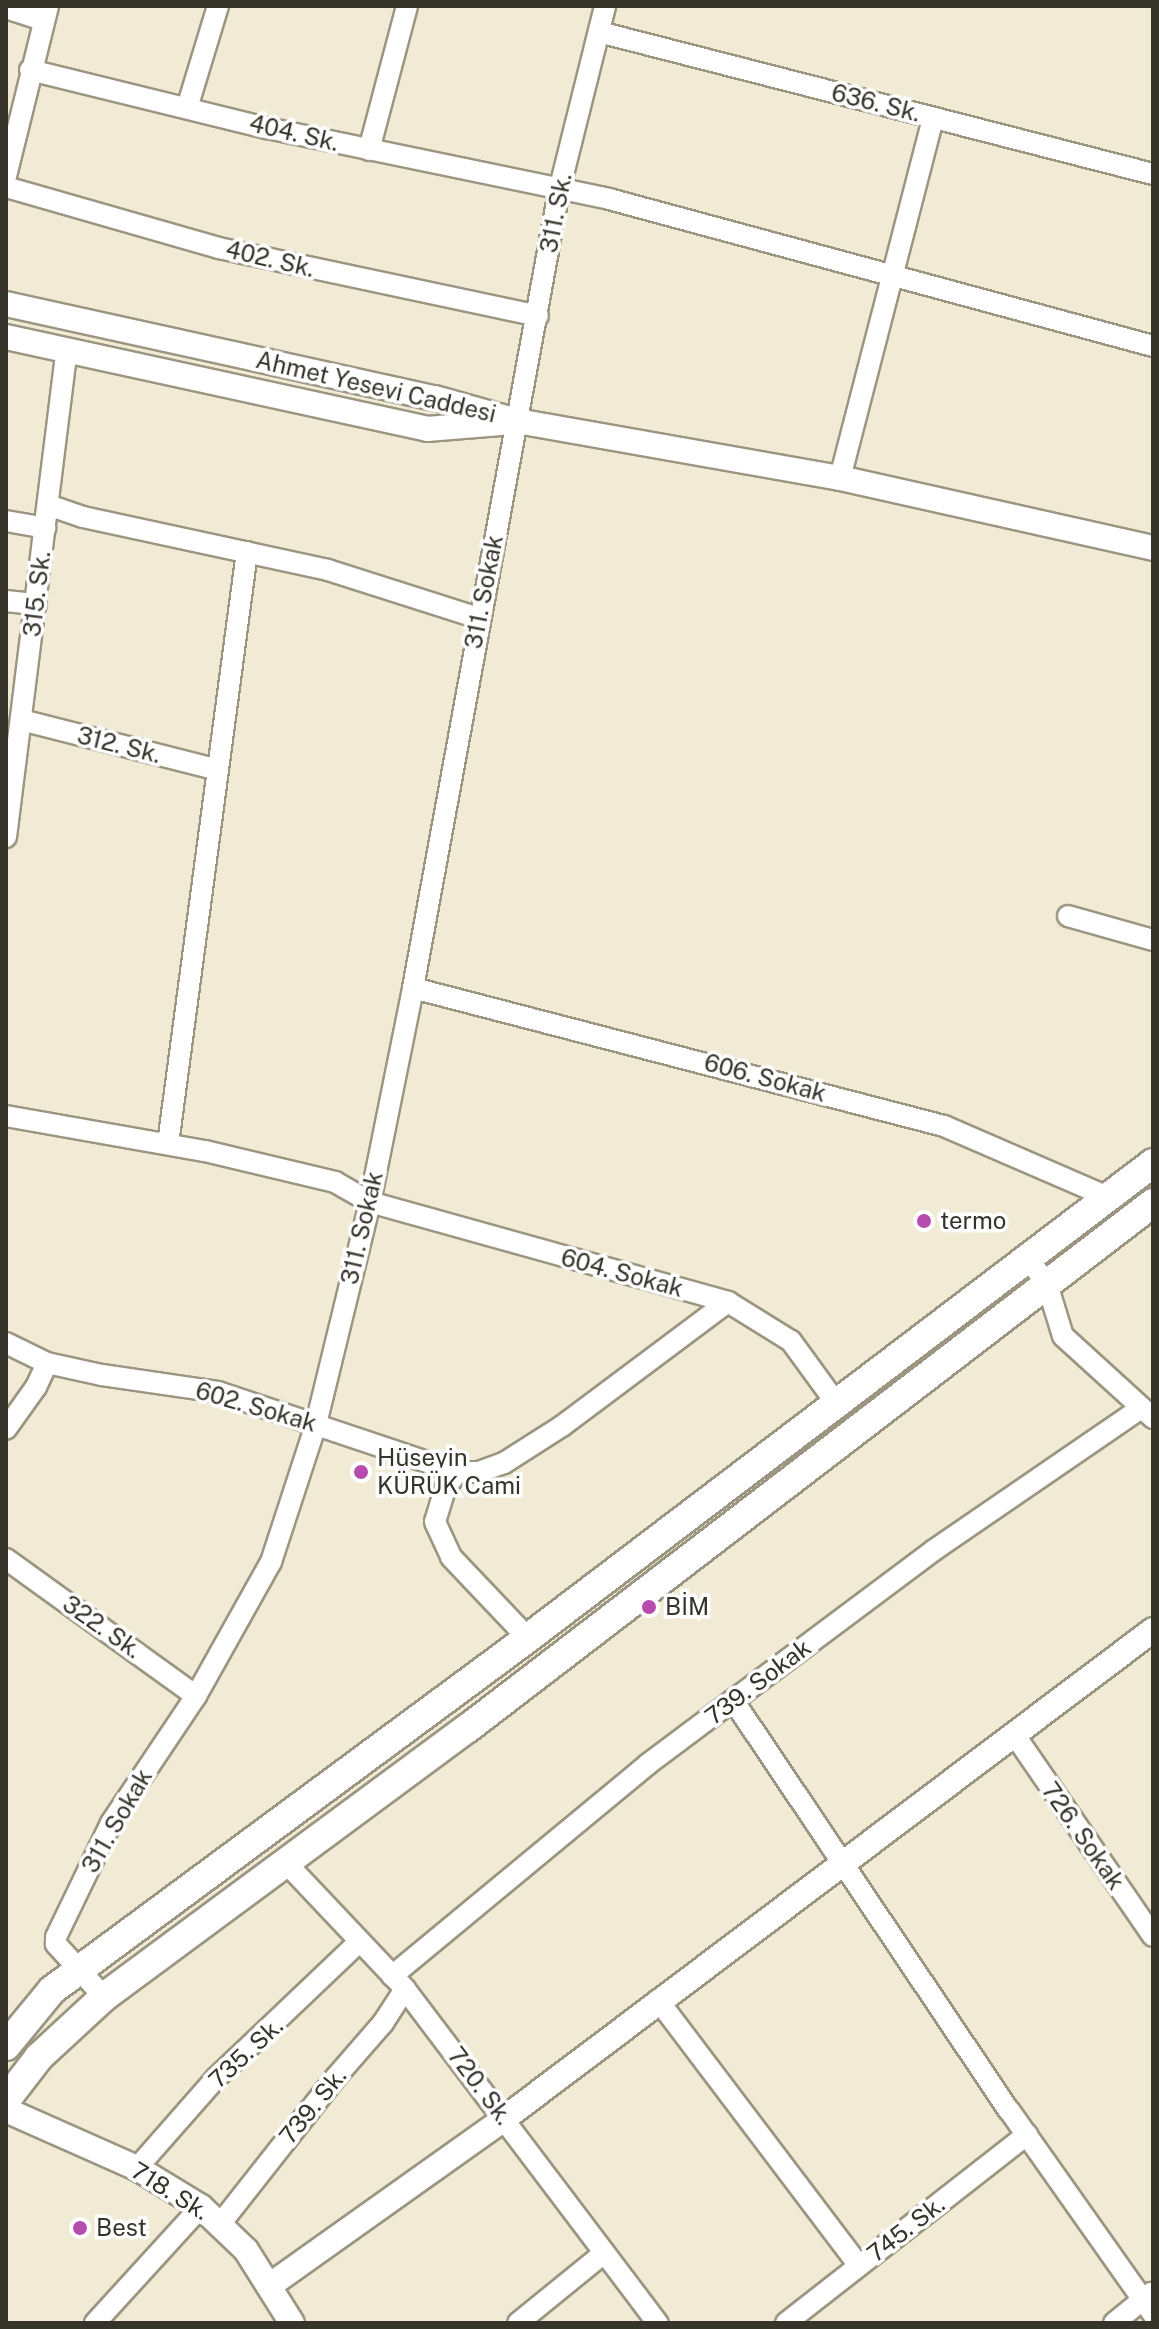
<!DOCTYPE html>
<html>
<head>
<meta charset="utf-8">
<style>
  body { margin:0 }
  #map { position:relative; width:1159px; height:2329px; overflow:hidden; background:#f1ebd6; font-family:"Public Sans",sans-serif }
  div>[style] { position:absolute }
  .roads { filter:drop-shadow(2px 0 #9b9581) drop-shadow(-2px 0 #9b9581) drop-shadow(0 2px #9b9581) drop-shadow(0 -2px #9b9581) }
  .minor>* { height:20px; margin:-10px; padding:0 10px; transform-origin:10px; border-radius:10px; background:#fff }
  .tertiary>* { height:24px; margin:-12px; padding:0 12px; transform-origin:12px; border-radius:12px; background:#fff }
  .secondary>* { height:28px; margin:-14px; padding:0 14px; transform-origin:14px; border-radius:14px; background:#fff }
  .dots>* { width:22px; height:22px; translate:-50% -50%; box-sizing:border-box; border:4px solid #fff; border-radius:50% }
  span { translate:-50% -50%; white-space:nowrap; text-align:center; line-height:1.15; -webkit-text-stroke:7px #fff; paint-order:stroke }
  .street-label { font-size:24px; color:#36332b }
  .poi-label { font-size:24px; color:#36332b }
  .left { translate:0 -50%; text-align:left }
  .frame { position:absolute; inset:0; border:8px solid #36332b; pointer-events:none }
</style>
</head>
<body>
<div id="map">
  <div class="roads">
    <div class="minor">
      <div style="left:6px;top:8px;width:40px;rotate:18deg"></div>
      <div style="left:599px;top:32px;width:572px;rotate:14.38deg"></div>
      <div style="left:30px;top:70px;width:244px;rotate:13.8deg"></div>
      <div style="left:267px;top:128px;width:349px;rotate:11.7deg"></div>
      <div style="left:609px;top:199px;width:564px;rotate:15.12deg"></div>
      <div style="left:187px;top:108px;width:107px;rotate:-73.1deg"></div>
      <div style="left:369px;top:150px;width:149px;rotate:-75.2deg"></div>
      <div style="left:6px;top:176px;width:175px;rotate:-76.1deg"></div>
      <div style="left:6px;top:187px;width:222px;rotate:16deg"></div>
      <div style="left:219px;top:248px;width:326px;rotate:12deg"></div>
      <div style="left:840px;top:478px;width:372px;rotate:-75.5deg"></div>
      <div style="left:48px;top:505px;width:37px;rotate:19deg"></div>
      <div style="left:83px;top:517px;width:251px;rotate:12.2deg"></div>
      <div style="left:328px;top:570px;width:157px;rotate:17.7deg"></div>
      <div style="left:6px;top:521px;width:40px;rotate:10deg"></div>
      <div style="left:6px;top:601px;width:30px;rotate:6deg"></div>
      <div style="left:21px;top:720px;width:203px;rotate:14.2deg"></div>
      <div style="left:6px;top:837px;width:491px;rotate:-82.9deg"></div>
      <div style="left:1068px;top:916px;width:88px;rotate:15.8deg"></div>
      <div style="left:413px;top:988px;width:549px;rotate:14.57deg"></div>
      <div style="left:944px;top:1126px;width:179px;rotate:23.4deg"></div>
      <div style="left:6px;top:1116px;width:202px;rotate:10deg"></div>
      <div style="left:205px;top:1151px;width:134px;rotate:13.4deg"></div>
      <div style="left:335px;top:1182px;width:40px;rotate:29.7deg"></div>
      <div style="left:370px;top:1202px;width:372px;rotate:15.6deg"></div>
      <div style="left:728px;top:1302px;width:74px;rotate:31.8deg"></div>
      <div style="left:791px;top:1341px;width:78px;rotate:53.9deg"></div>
      <div style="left:168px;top:1144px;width:597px;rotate:-82.4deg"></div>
      <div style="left:1029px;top:1260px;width:30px;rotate:53deg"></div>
      <div style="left:1047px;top:1284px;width:54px;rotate:72.9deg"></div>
      <div style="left:1063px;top:1336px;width:122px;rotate:42.3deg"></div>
      <div style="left:6px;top:1343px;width:46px;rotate:26deg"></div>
      <div style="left:47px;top:1363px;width:56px;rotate:12.3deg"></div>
      <div style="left:102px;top:1375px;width:117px;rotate:8.3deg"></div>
      <div style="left:218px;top:1392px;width:252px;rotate:18.5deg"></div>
      <div style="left:457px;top:1472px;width:22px"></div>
      <div style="left:479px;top:1472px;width:27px;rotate:-20deg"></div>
      <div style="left:504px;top:1463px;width:69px;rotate:-32.5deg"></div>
      <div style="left:562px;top:1426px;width:207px;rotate:-36.8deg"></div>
      <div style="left:6px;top:1429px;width:52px;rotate:-54.5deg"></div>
      <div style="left:36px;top:1387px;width:26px;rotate:-65deg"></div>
      <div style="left:457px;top:1472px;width:21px;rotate:125deg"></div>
      <div style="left:445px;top:1489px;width:34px;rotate:107deg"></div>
      <div style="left:435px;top:1522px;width:38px;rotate:65deg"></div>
      <div style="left:451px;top:1557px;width:112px;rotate:46.5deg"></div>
      <div style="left:6px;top:1559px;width:234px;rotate:35.8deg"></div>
      <div style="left:733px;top:1700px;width:494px;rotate:56.1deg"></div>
      <div style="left:1009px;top:2110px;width:250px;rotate:54.8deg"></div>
      <div style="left:1014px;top:1734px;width:245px;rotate:55.5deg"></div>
      <div style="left:286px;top:1863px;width:173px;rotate:46.6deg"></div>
      <div style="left:405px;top:1989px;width:419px;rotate:52.9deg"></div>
      <div style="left:392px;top:1976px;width:332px;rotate:-39.6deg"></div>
      <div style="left:648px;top:1764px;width:357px;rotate:-36.8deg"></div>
      <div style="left:934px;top:1550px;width:250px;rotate:-34.4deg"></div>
      <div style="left:104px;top:1997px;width:72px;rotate:-132.2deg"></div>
      <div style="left:56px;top:1944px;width:7px;rotate:-90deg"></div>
      <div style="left:56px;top:1937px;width:127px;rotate:-64.2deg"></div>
      <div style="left:111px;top:1823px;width:153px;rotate:-56.2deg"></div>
      <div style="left:196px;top:1696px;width:154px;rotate:-60.8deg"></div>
      <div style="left:271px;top:1562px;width:145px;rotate:-71.9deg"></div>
      <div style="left:316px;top:1424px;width:228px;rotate:-76.3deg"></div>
      <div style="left:370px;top:1202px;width:218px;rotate:-78.6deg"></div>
      <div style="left:413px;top:988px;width:810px;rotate:-79.62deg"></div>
      <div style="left:559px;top:191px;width:191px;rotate:-76deg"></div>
      <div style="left:658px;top:2000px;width:333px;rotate:52.9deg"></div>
      <div style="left:137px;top:2168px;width:120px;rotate:-48.7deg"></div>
      <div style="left:216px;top:2078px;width:197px;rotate:-43.6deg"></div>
      <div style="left:221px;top:2223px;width:186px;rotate:-51.8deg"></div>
      <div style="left:336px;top:2077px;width:72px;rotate:-49deg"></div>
      <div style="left:383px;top:2023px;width:40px;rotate:-57.1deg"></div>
      <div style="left:95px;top:2323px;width:157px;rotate:-47.6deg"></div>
      <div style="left:518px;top:2323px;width:111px;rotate:-39.1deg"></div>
      <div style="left:786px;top:2323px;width:306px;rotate:-38deg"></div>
      <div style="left:1114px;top:2323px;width:48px;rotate:-39deg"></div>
    </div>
    <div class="tertiary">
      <div style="left:6px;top:304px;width:439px;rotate:12.4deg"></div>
      <div style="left:435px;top:398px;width:85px;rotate:15.7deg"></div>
      <div style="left:517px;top:421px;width:328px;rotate:10deg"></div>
      <div style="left:840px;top:478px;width:321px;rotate:12.6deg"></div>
      <div style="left:6px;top:337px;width:431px;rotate:12.3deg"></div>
      <div style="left:427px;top:429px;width:74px;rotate:-4.6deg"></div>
      <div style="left:6px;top:2110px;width:143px;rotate:23.9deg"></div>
      <div style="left:137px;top:2168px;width:75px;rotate:31.4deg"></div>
      <div style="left:201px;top:2207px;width:62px;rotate:43.7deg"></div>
      <div style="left:246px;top:2250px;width:86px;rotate:57.8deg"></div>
      <div style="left:269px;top:2286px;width:290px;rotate:-35.4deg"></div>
      <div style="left:505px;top:2118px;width:811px;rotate:-36.98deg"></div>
    </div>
    <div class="secondary">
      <div style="left:6px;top:2046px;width:72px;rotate:-50.6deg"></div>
      <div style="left:52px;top:1990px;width:592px;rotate:-36.48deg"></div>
      <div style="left:528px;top:1638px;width:785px;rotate:-37.23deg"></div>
      <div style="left:6px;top:2100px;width:54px;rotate:-52.5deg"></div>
      <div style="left:39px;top:2057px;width:88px;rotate:-42.7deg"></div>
      <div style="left:104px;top:1997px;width:453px;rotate:-36.5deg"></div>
      <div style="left:468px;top:1728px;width:863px;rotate:-37.47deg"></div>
    </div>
  </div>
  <div class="dots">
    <div style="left:924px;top:1221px;background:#b64cae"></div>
    <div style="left:361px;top:1472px;background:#b64cae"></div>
    <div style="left:649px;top:1607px;background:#b64cae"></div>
    <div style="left:80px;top:2228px;background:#b64cae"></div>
  </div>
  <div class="street-label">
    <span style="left:876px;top:103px;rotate:14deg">636. Sk.</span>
    <span style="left:294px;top:133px;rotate:13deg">404. Sk.</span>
    <span style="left:556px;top:213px;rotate:-79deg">311. Sk.</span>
    <span style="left:270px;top:259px;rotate:13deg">402. Sk.</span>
    <span style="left:376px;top:387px;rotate:13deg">Ahmet Yesevi Caddesi</span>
    <span style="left:484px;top:592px;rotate:-79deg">311. Sokak</span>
    <span style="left:37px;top:594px;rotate:-83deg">315. Sk.</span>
    <span style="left:119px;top:745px;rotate:14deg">312. Sk.</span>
    <span style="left:765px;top:1078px;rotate:15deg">606. Sokak</span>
    <span style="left:362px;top:1228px;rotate:-77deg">311. Sokak</span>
    <span style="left:622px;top:1273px;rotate:15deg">604. Sokak</span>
    <span style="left:256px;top:1407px;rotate:16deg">602. Sokak</span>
    <span style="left:102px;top:1627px;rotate:35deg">322. Sk.</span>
    <span style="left:758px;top:1682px;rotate:-37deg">739. Sokak</span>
    <span style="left:117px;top:1821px;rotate:-60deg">311. Sokak</span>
    <span style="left:1083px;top:1836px;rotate:55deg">726. Sokak</span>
    <span style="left:246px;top:2053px;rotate:-43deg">735. Sk.</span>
    <span style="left:480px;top:2086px;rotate:53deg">720. Sk.</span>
    <span style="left:313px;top:2106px;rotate:-51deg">739. Sk.</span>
    <span style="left:170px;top:2191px;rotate:32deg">718. Sk.</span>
    <span style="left:906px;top:2229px;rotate:-38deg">745. Sk.</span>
  </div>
  <div class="poi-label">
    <span class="left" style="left:940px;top:1221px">termo</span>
    <span class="left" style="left:377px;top:1472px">Hüseyin<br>KÜRÜK Cami</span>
    <span class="left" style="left:665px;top:1607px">BİM</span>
    <span class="left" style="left:96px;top:2228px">Best</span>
  </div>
  <div class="frame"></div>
</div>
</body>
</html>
